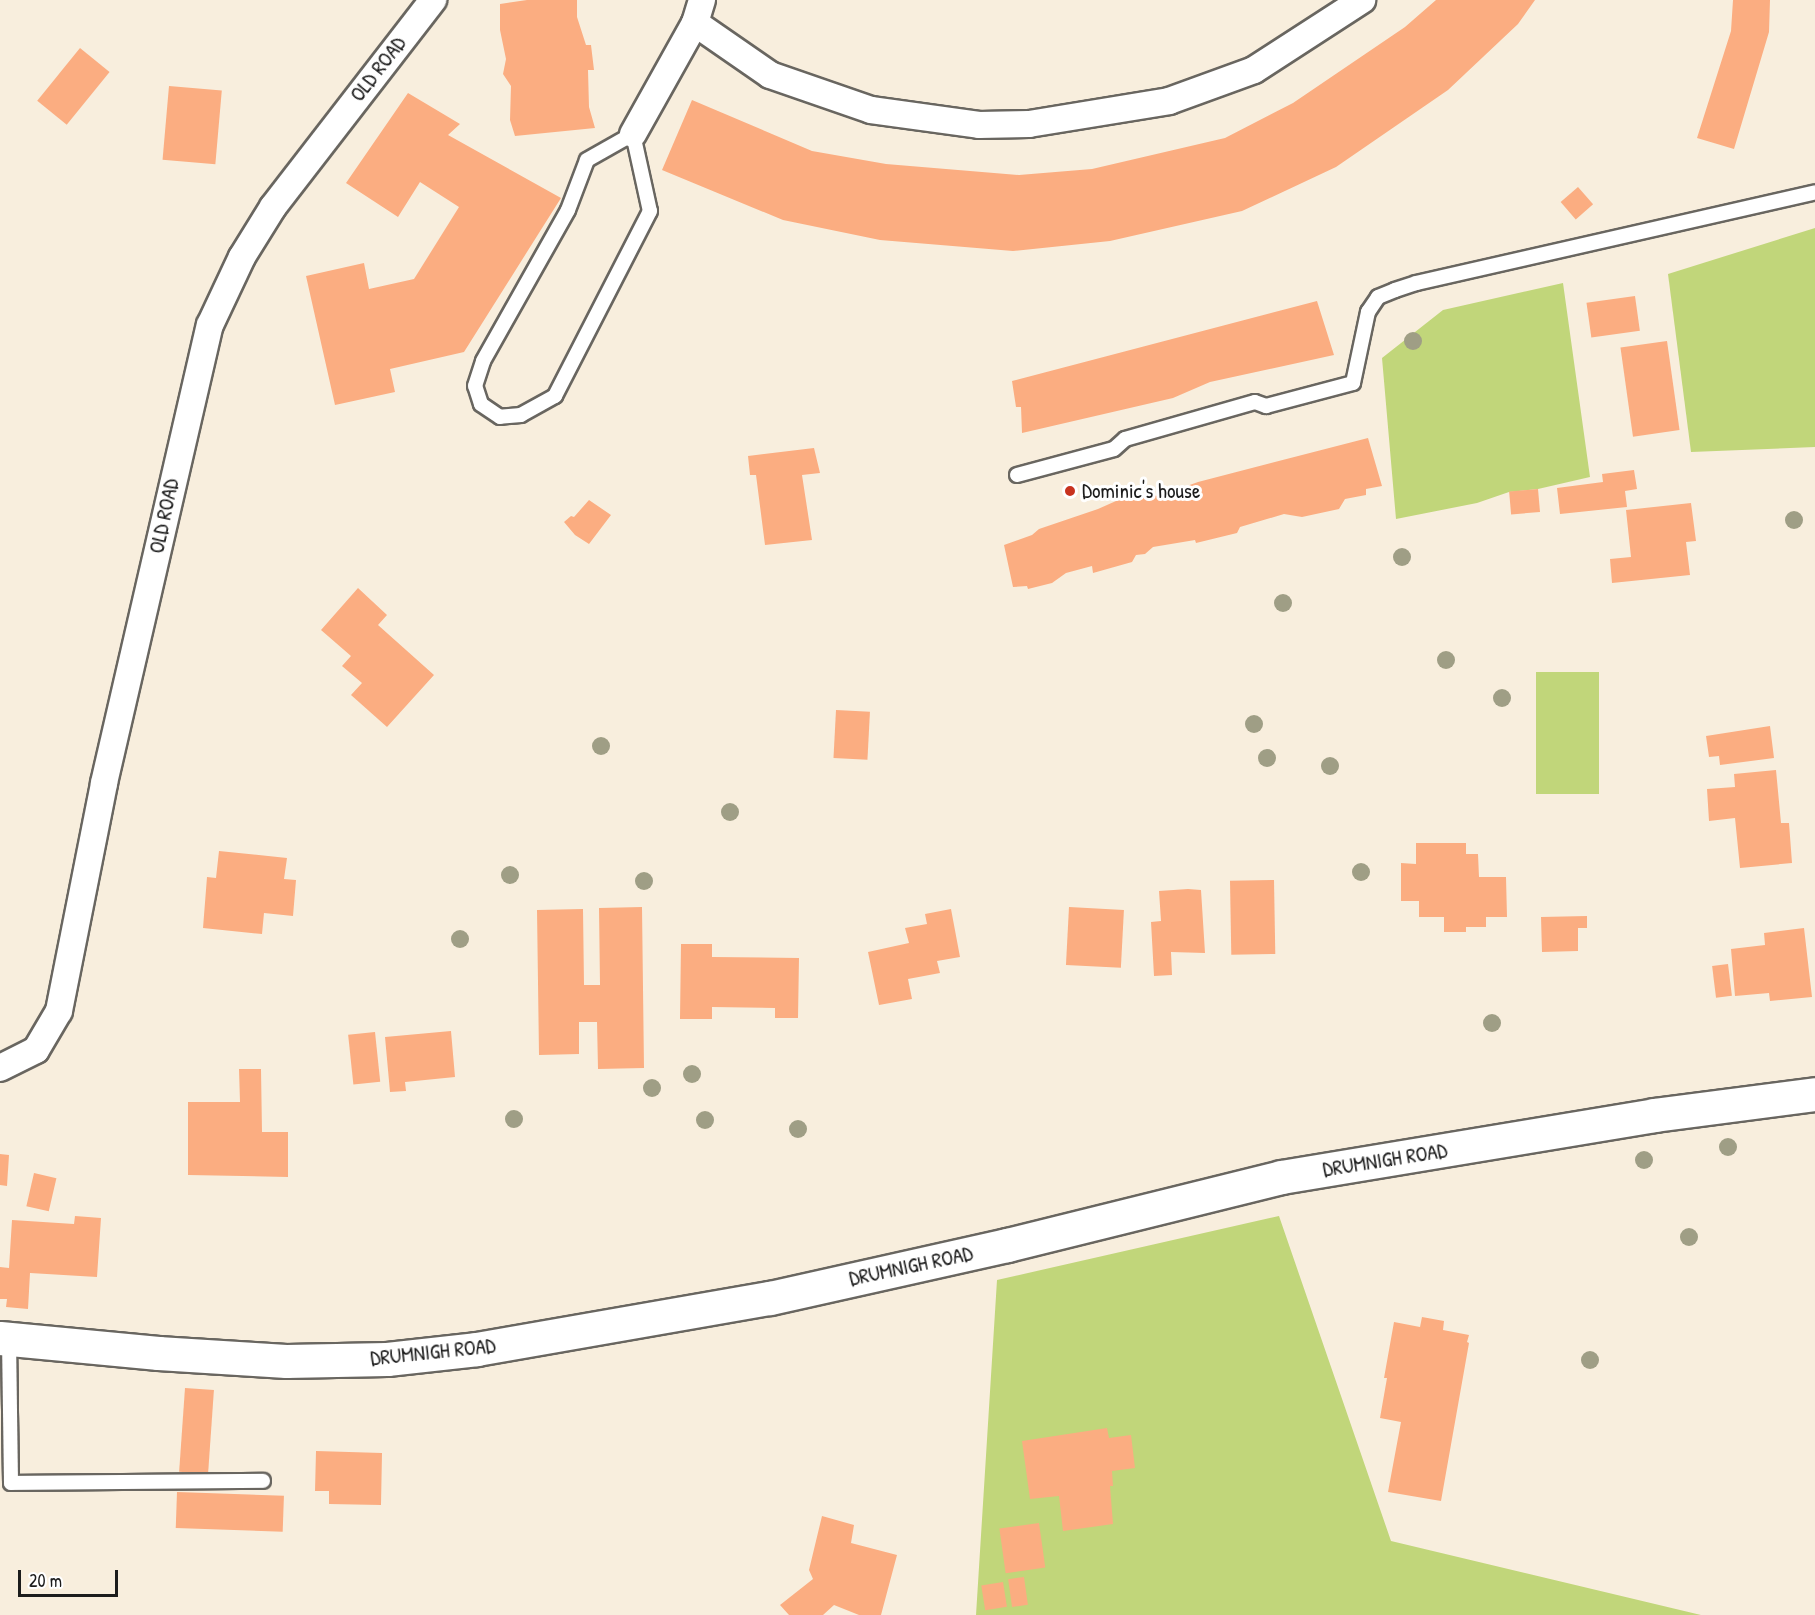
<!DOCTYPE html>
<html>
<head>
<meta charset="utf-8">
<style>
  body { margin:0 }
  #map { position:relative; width:1815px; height:1615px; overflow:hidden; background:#f8eedd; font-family:"Patrick Hand",sans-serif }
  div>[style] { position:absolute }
  .green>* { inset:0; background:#c1d67a; transform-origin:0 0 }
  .building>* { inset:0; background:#fbad81; transform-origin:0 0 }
  .roads { filter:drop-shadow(2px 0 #696660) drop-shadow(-2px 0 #696660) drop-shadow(0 2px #696660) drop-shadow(0 -2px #696660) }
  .lane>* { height:14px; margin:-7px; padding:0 7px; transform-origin:7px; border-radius:7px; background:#fff }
  .street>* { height:26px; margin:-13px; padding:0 13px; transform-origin:13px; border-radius:13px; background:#fff }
  .secondary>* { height:33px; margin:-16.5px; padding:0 16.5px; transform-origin:16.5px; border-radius:16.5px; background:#fff }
  .trees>* { width:18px; height:18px; margin:-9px; border-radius:50%; background:#9f9e85 }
  .dots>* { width:16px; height:16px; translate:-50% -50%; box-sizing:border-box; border:3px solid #fff; border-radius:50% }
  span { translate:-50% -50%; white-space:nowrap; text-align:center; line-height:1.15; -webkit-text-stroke:6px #fff; paint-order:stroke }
  .street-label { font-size:21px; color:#1c1c1c }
  .poi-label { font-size:21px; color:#1c1c1c }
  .left { translate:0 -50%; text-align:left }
  .scale { position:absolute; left:18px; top:1570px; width:100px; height:27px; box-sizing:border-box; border:3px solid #1c1c1c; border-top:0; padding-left:8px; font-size:18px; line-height:21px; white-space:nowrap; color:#1c1c1c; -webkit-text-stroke:4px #fff; paint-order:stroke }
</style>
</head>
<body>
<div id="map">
  <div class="green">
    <div style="clip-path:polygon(1815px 228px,1815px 447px,1691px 452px,1668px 274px)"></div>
    <div style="clip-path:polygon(1563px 283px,1590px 477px,1538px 489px,1509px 492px,1477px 503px,1396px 519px,1382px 358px,1443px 310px)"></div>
    <div style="left:1536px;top:672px;width:63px;height:122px"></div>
    <div style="clip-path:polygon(1279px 1216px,1391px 1541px,1701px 1615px,976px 1615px,997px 1280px)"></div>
  </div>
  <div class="building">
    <div style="clip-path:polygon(527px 0,577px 0,577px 17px,586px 45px,591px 45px,594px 70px,588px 70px,589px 107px,595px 128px,515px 136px,510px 120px,511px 86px,503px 74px,506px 59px,500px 30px,500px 4px)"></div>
    <div style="clip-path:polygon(1436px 0,1535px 0,1518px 24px,1448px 90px,1336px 167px,1242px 211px,1110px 241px,1013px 251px,880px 240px,783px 220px,662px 170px,692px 100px,812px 151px,886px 164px,1019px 175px,1092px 169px,1225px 138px,1293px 103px,1405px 27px)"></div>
    <div style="clip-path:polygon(1733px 0,1770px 0,1769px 32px,1734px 149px,1697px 138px,1731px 31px)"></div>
    <div style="left:80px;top:48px;width:38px;height:68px;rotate:39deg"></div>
    <div style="left:169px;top:86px;width:53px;height:74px;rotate:5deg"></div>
    <div style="clip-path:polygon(408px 93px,460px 124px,448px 135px,561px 198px,464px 352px,390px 369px,395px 392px,335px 405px,306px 276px,364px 263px,369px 289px,414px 279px,459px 207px,420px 182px,398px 217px,346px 183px)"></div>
    <div style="left:1578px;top:187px;width:23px;height:23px;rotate:49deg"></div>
    <div style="left:1635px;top:296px;width:35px;height:49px;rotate:82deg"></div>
    <div style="clip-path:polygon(1317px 301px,1334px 355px,1210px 382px,1173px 398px,1022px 433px,1021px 407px,1016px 407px,1012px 381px)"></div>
    <div style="left:1667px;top:341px;width:90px;height:47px;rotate:82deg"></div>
    <div style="clip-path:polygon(1368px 438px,1382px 486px,1366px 489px,1366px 495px,1345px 499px,1339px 509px,1302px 517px,1284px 514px,1240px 527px,1237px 533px,1196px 543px,1195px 540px,1153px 547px,1145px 554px,1136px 555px,1132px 562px,1093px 573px,1092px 566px,1066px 573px,1052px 583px,1028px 589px,1027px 586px,1013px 587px,1004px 545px,1032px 535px,1039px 529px,1098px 509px,1134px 493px,1159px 496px,1198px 482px)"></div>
    <div style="clip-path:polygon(814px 448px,820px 473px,802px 475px,812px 540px,765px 545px,756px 475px,750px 475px,748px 456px)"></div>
    <div style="clip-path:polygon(1634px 470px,1637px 489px,1625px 491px,1627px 507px,1560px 514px,1557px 488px,1603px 482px,1602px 474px)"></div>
    <div style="left:1538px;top:489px;width:23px;height:29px;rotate:85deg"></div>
    <div style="clip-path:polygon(589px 500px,611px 515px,589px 544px,575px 535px,564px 522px,571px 516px,574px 517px)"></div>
    <div style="clip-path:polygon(1691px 503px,1696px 541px,1686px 542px,1690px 575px,1612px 583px,1610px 559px,1631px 557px,1626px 510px)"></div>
    <div style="clip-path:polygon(358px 588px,387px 615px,378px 625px,434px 675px,387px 727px,351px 695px,362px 683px,342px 666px,351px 656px,321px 630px)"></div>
    <div style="left:836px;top:710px;width:34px;height:48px;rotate:3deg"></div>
    <div style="clip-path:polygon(1770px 726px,1774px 758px,1720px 765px,1719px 756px,1709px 757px,1706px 736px)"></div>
    <div style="clip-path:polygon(1776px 770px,1781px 823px,1789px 823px,1792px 863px,1740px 868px,1735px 818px,1709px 821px,1707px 789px,1735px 787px,1734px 774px)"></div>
    <div style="clip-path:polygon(1416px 843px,1466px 843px,1466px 854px,1478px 854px,1479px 877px,1506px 877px,1507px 917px,1486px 917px,1486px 927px,1466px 927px,1466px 932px,1444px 932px,1444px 917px,1419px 917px,1419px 901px,1401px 901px,1401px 863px,1416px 864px)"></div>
    <div style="clip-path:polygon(219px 851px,287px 858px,284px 879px,296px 880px,293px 916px,264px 913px,262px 934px,203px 928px,207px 877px,216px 878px)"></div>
    <div style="left:1274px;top:880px;width:74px;height:44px;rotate:89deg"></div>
    <div style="clip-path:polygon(1188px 889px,1201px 890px,1205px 953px,1171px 952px,1172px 975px,1154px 976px,1151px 922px,1161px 921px,1159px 891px)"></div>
    <div style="clip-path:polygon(642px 907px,644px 1068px,598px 1069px,597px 1022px,579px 1022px,579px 1054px,539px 1055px,537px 910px,583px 909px,584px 985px,600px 985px,599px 908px)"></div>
    <div style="left:1069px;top:907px;width:55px;height:58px;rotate:3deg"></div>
    <div style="clip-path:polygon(951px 909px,960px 957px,937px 961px,940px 973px,908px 979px,912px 999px,879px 1005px,868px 952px,909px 943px,905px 928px,927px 924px,925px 914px)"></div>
    <div style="clip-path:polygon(1587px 916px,1587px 928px,1578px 928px,1578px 951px,1542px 952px,1541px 917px)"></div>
    <div style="clip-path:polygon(1804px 928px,1812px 997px,1770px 1001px,1769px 993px,1735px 996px,1731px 949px,1765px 945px,1764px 933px)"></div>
    <div style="clip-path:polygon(681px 944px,712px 944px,712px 957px,799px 958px,798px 1018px,775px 1018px,775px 1008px,712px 1007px,712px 1019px,680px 1019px)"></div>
    <div style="left:1728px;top:964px;width:32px;height:16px;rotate:83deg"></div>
    <div style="clip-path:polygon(451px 1031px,455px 1077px,405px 1082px,406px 1091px,390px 1092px,385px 1037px)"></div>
    <div style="left:375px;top:1032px;width:50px;height:27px;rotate:84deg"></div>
    <div style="clip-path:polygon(239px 1069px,261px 1069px,262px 1132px,288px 1132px,288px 1177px,188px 1175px,188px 1102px,240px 1102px)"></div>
    <div style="clip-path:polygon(0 1154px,9px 1155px,7px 1186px,0 1185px)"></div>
    <div style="left:34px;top:1173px;width:23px;height:34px;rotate:13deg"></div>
    <div style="clip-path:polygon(75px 1216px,101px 1218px,97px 1277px,30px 1273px,28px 1309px,6px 1307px,7px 1299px,0 1299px,0 1267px,9px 1268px,12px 1220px,74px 1224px)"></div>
    <div style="clip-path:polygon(1422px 1317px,1444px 1321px,1443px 1330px,1469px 1335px,1467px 1342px,1469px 1343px,1441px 1501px,1388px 1492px,1401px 1422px,1380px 1418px,1387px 1378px,1384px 1378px,1394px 1322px,1420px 1327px)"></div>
    <div style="left:185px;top:1388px;width:29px;height:84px;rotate:4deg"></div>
    <div style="clip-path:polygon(1107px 1428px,1109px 1438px,1131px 1435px,1135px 1468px,1112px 1471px,1113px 1486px,1110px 1486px,1113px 1524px,1063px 1531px,1059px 1496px,1030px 1499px,1022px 1441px)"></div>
    <div style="clip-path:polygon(316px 1451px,382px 1453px,381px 1505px,329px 1504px,329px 1491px,315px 1491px)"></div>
    <div style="left:177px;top:1492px;width:107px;height:36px;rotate:2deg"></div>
    <div style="clip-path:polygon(822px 1516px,854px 1525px,851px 1543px,897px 1555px,881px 1615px,859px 1615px,834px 1605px,823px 1615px,789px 1615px,780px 1605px,813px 1579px,809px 1570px)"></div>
    <div style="left:1039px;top:1523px;width:45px;height:40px;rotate:82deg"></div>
    <div style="left:1024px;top:1577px;width:28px;height:16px;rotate:82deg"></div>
    <div style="left:1003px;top:1582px;width:25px;height:22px;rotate:81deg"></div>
  </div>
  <div class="roads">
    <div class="lane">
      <div style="left:633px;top:134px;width:79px;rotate:77.6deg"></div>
      <div style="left:650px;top:211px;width:208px;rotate:117.2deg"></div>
      <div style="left:555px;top:396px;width:39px;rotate:151deg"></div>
      <div style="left:521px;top:415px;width:21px;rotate:175deg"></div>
      <div style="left:500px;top:417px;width:23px;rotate:-146deg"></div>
      <div style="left:481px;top:404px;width:19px;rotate:-108deg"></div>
      <div style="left:475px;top:386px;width:26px;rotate:-72deg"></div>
      <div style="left:483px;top:361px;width:173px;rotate:-60.6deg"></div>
      <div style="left:568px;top:210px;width:53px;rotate:-69.2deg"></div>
      <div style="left:587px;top:160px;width:53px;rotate:-29.5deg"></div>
      <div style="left:1017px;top:475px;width:100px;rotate:-15deg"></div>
      <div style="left:1114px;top:449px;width:15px;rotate:-42deg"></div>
      <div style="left:1125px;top:439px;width:135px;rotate:-15.9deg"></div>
      <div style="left:1255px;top:402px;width:12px;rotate:20deg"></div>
      <div style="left:1266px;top:406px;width:90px;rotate:-14.8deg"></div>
      <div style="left:1353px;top:383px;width:73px;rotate:-78.1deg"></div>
      <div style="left:1368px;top:312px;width:18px;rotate:-56deg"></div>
      <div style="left:1378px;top:297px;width:18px;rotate:-22deg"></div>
      <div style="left:1395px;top:290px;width:22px;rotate:-18deg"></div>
      <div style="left:1416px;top:283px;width:409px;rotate:-12.8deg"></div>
      <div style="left:9px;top:1339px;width:144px;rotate:89.2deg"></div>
      <div style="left:11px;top:1483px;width:252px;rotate:-0.5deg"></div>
    </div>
    <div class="street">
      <div style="left:702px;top:0;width:24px;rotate:107deg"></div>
      <div style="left:695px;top:23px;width:91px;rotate:34.7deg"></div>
      <div style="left:770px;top:75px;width:107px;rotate:19.1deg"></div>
      <div style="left:871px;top:110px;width:109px;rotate:7.9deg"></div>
      <div style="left:979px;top:125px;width:50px;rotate:-1.1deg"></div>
      <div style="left:1029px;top:124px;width:142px;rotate:-9.3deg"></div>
      <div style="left:1169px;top:101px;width:90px;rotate:-20deg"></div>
      <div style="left:1254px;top:70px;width:129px;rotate:-32.9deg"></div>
      <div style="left:633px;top:134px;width:127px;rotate:-60.8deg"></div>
      <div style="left:0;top:1068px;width:40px;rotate:-26.6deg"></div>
      <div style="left:36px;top:1050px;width:45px;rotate:-59.5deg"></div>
      <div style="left:59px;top:1011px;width:232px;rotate:-78.8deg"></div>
      <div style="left:104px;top:783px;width:470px;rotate:-77deg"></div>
      <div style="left:210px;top:325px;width:75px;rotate:-64.8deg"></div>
      <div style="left:242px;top:257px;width:59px;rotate:-58.2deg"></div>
      <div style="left:273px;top:207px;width:262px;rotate:-52.3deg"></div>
    </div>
    <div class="secondary">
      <div style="left:0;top:1338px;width:159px;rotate:5.4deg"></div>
      <div style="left:158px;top:1353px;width:128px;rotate:3.6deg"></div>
      <div style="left:286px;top:1361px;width:101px;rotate:-1.1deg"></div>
      <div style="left:387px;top:1359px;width:91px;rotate:-6.3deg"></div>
      <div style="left:477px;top:1349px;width:297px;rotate:-9.9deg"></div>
      <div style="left:770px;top:1298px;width:243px;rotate:-12.6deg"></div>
      <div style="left:1007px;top:1245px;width:282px;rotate:-13.9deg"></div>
      <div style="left:1281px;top:1177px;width:378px;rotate:-9.4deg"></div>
      <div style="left:1654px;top:1115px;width:162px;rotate:-7.4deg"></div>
    </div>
  </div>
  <div class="trees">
    <div style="left:1413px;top:341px"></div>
    <div style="left:1794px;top:520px"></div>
    <div style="left:1402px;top:557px"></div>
    <div style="left:1283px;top:603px"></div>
    <div style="left:1446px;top:660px"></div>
    <div style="left:1502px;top:698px"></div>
    <div style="left:1254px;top:724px"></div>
    <div style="left:601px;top:746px"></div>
    <div style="left:1267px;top:758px"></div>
    <div style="left:1330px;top:766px"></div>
    <div style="left:730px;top:812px"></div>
    <div style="left:1361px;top:872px"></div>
    <div style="left:510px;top:875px"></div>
    <div style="left:644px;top:881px"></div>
    <div style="left:460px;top:939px"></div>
    <div style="left:1492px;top:1023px"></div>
    <div style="left:692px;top:1074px"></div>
    <div style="left:652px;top:1088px"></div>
    <div style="left:514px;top:1119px"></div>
    <div style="left:705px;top:1120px"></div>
    <div style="left:798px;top:1129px"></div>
    <div style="left:1728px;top:1147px"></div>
    <div style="left:1644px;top:1160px"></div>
    <div style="left:1689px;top:1237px"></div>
    <div style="left:1590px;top:1360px"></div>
  </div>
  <div class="dots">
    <div style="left:1070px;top:491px;background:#c8321e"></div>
  </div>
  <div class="street-label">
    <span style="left:378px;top:69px;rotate:-52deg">OLD ROAD</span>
    <span style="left:164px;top:516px;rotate:-78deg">OLD ROAD</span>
    <span style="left:1385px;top:1160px;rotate:-9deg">DRUMNIGH ROAD</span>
    <span style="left:911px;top:1266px;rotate:-12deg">DRUMNIGH ROAD</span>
    <span style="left:433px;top:1352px;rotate:-6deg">DRUMNIGH ROAD</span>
  </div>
  <div class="poi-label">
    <span class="left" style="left:1082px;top:491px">Dominic's house</span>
  </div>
  <div class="scale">20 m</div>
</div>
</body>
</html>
